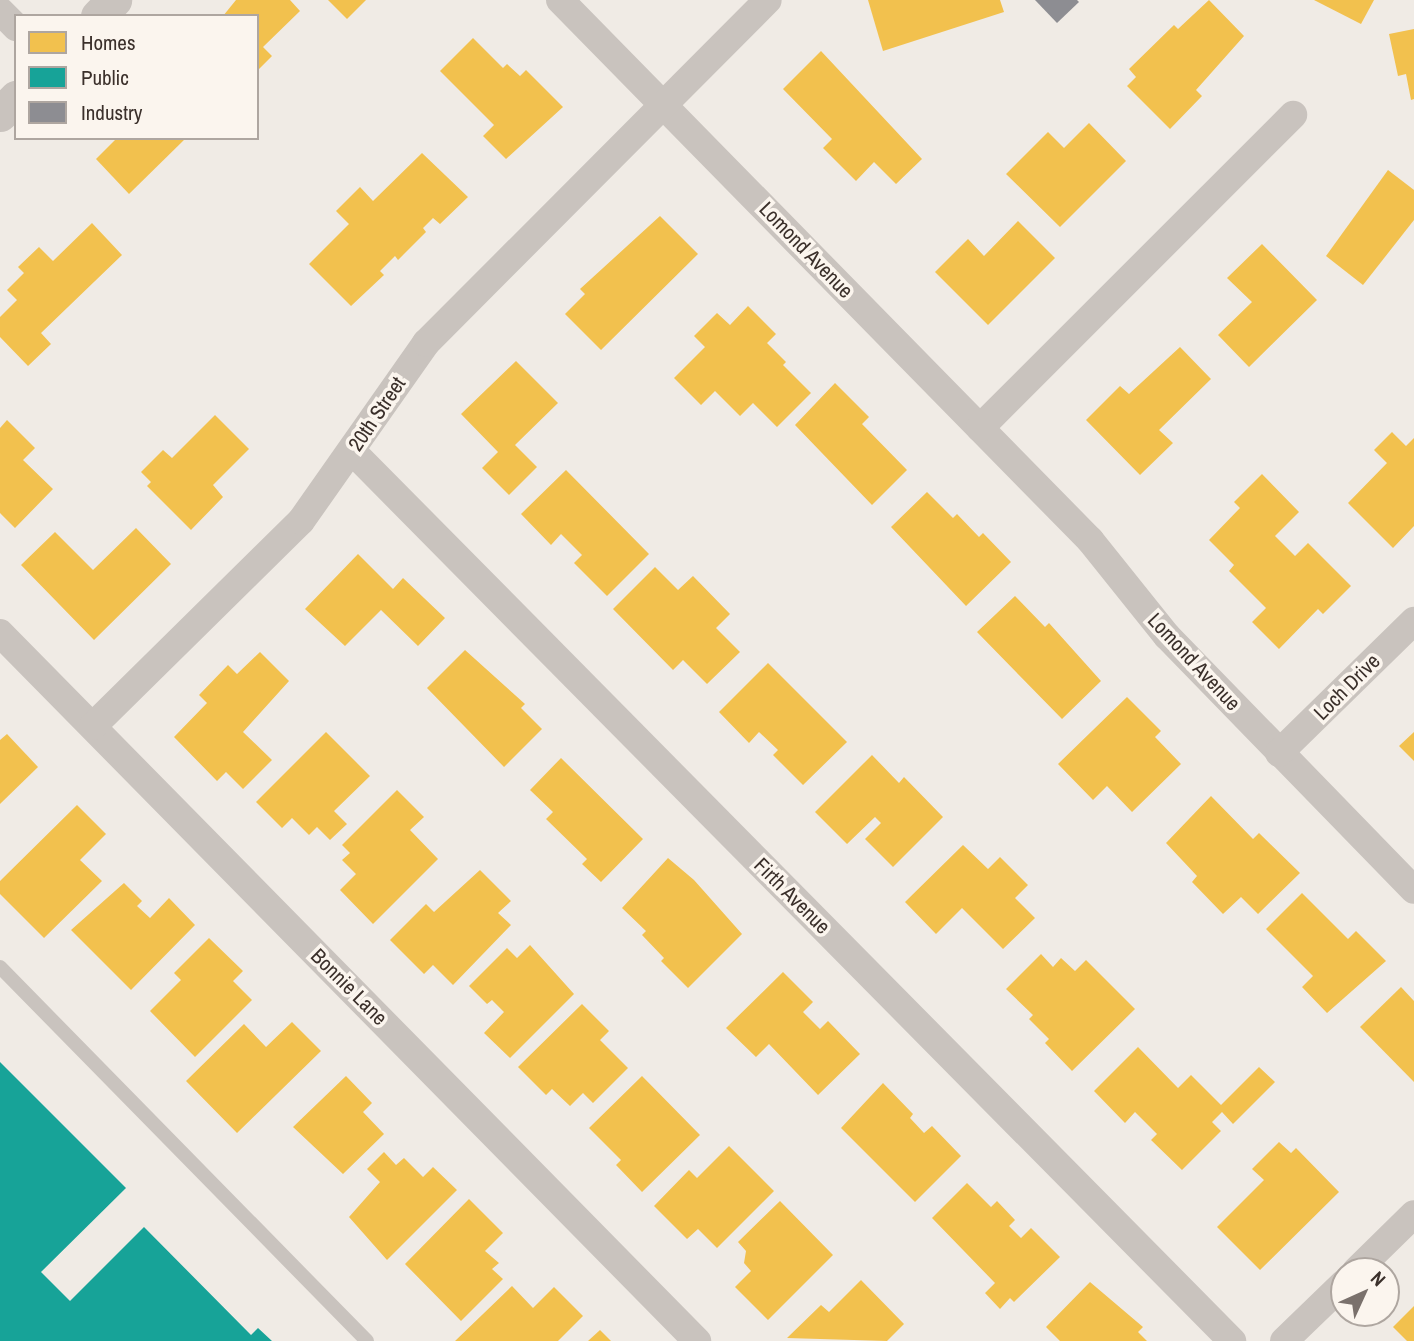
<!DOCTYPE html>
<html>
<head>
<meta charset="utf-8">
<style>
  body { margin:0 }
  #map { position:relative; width:1414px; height:1341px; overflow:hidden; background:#f0ebe5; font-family:"Archivo Narrow",sans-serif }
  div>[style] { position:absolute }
  .homes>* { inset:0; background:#f2c14e }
  .public>* { inset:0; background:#17a398 }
  .industry>* { inset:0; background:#8d8d92 }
  .service>* { height:14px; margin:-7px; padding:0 7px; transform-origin:7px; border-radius:7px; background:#c9c3be }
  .minor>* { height:28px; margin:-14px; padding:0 14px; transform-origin:14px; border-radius:14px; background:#c9c3be }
  .tertiary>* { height:35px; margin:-17.5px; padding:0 17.5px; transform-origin:17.5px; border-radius:17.5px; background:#c9c3be }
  span { translate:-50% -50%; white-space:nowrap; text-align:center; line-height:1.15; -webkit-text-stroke:7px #fbf5ee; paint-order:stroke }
  .street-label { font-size:21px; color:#3b302b }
  .legend { position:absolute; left:14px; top:14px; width:245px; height:126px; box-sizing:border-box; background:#fbf5ee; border:2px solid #aea6a0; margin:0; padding:9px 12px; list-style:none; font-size:21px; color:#3b302b }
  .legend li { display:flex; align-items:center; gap:14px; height:35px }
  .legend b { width:35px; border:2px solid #aea6a0 }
  .north { position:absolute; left:1330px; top:1257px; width:70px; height:70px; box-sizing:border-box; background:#fbf5ee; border:2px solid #aea6a0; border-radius:50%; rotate:45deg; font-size:19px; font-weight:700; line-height:28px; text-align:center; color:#3b302b }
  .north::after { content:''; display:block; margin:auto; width:24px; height:32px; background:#7a716c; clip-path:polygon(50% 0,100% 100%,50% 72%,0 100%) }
</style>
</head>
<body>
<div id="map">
  <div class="homes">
    <div style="clip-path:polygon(236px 0,290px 0,300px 11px,263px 47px,272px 56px,257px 71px,257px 16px,223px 16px)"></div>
    <div style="clip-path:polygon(328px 0,366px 0,347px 19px)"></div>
    <div style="clip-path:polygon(868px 0,1000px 0,1004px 12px,883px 51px)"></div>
    <div style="clip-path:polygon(1209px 0,1244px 36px,1196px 90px,1202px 96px,1170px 129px,1127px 86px,1136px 77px,1129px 69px,1174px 25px,1178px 29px)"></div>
    <div style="clip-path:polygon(1314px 0,1374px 0,1361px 24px)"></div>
    <div style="clip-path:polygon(1414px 29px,1414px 99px,1411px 100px,1406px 74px,1398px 76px,1389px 34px)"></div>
    <div style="clip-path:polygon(473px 38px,503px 68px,507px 64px,520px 76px,526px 70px,563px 107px,506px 159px,483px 136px,494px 125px,440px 71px)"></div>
    <div style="clip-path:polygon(821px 51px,922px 159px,896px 184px,874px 162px,856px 181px,823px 148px,832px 139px,783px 89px)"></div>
    <div style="clip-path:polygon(1089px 123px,1126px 161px,1060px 227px,1006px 174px,1048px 132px,1064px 148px)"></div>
    <div style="clip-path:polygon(117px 138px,186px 138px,129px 194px,96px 159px)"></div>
    <div style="clip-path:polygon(422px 153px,468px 197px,440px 224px,433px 218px,423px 228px,426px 232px,398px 260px,395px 256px,380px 271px,384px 275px,351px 306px,309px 264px,349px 224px,336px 211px,360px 187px,373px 201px)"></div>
    <div style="clip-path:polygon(1388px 170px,1414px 190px,1414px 220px,1363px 285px,1326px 256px)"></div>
    <div style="clip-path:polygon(660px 216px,698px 254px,601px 350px,565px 314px,585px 294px,580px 289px)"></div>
    <div style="clip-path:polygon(1018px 221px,1055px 258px,988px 325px,935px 272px,968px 239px,984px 256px)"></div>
    <div style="clip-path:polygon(92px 223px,122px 255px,41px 333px,51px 344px,28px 366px,0 337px,0 317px,17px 300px,7px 290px,24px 273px,18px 267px,39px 247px,53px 261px)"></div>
    <div style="clip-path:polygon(1262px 244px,1317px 300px,1249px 367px,1218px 335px,1252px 302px,1227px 278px)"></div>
    <div style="clip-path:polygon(748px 306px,776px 334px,767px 343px,786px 362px,783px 365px,811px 393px,777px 427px,753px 403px,740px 416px,715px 391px,701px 405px,674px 378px,705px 347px,694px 336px,717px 313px,730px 325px)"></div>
    <div style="clip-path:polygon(1180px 347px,1211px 379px,1159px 430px,1173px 443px,1140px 475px,1086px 420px,1120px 386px,1129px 394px)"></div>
    <div style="clip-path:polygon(516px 361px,558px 403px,515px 445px,537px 467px,509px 495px,482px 468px,498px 452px,461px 414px)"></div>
    <div style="clip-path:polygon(835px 383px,869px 417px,862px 424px,907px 470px,872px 505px,795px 425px)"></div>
    <div style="clip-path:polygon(215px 415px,249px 449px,213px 485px,223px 497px,191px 530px,147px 486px,151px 482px,141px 472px,163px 450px,172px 458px)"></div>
    <div style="clip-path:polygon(7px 420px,35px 448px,23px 460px,53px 489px,15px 528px,0 513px,0 428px)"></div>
    <div style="clip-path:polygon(1392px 432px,1406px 446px,1414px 438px,1414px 526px,1393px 548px,1348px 503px,1387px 463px,1374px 450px)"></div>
    <div style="clip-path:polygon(566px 470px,649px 554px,607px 596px,574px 563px,582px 555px,561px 534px,551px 545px,521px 514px)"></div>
    <div style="clip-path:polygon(1262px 474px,1299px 512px,1275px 536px,1295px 556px,1308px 543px,1351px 586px,1323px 614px,1318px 609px,1279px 649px,1252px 622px,1266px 608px,1229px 571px,1234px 565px,1209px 540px,1240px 508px,1234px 502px)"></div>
    <div style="clip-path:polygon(927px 492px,953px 518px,957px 514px,979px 537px,983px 533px,1011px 562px,966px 606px,891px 527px)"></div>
    <div style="clip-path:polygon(136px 528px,171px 564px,94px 640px,21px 565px,55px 532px,93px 570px)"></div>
    <div style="clip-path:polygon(358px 554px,393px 589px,403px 578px,445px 618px,418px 646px,381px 610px,345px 646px,305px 609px)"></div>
    <div style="clip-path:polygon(655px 567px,678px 590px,693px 576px,730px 614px,716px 628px,740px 652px,707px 684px,683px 660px,673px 670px,613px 609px)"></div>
    <div style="clip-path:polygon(1015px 596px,1045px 627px,1049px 623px,1101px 681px,1062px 719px,977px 632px)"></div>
    <div style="clip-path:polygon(465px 650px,525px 704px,521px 708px,542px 729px,504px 767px,427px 688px)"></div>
    <div style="clip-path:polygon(260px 652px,289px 681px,243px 732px,272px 760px,243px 789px,226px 772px,217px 781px,174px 737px,207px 703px,199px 695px,228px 665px,237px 674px)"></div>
    <div style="clip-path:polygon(768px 663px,847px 742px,803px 785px,773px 755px,778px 750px,759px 732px,749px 743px,719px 712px)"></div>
    <div style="clip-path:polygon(1127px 697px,1161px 731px,1155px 737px,1181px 764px,1132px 812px,1107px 786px,1093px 800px,1058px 764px)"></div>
    <div style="clip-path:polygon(326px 732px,370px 776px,334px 811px,347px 824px,330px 840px,317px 827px,309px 835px,292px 818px,282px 828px,256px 802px)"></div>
    <div style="clip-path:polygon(1414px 732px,1414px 761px,1399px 746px)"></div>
    <div style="clip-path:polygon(7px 734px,38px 767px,0 804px,0 740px)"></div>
    <div style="clip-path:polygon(872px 755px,899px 783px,904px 777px,943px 817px,893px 867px,865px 839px,881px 823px,875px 817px,847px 844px,815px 812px)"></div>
    <div style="clip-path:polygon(561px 758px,643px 839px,601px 882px,582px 864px,587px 859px,546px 819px,553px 812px,530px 790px)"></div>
    <div style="clip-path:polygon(397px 790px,424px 817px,410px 830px,438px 859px,373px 924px,340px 890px,356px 874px,342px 860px,350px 853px,342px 845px)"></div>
    <div style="clip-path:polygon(1211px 796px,1253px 839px,1259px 833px,1300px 873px,1258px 914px,1241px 897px,1223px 914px,1192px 882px,1197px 876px,1166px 843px)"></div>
    <div style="clip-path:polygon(77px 805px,106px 834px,80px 860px,102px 881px,44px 938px,0 894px,0 881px)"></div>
    <div style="clip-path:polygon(963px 845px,988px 869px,1000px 857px,1028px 885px,1015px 898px,1035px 918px,1003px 949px,962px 908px,936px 934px,905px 902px)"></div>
    <div style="clip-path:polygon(668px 858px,694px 880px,742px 934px,688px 988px,661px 961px,664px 958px,642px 935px,646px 931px,622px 908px)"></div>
    <div style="clip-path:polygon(480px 870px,511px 901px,498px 913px,511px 925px,453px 985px,433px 965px,424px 974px,390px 940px,426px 904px,434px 912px)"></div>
    <div style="clip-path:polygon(124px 883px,142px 901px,137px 906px,150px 918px,169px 898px,195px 925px,131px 990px,71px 930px)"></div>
    <div style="clip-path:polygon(1302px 893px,1348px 939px,1356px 931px,1386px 961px,1327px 1013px,1302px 987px,1313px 976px,1266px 929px)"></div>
    <div style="clip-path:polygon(209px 938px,243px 971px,233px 981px,252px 1000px,195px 1057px,150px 1011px,181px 980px,174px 973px)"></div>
    <div style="clip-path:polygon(530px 945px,574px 994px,510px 1058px,484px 1033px,504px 1012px,492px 1000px,487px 1004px,469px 986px,507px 948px,517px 958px)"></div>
    <div style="clip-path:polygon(1041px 954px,1053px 967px,1061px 958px,1075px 971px,1086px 960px,1135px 1009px,1072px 1071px,1045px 1043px,1049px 1039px,1029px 1019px,1033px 1015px,1006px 989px)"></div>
    <div style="clip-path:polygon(783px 972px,813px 1002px,803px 1012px,820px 1029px,828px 1021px,860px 1054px,818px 1095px,769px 1044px,756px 1057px,726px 1028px)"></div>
    <div style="clip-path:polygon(1401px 987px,1414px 1001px,1414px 1082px,1360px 1027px)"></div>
    <div style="clip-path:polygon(582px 1004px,609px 1031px,600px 1040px,628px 1068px,593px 1103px,583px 1093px,570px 1106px,552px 1089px,546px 1095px,518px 1067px)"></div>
    <div style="clip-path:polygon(292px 1022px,321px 1051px,237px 1133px,186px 1081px,244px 1024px,266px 1047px)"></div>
    <div style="clip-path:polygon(1138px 1047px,1178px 1088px,1191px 1075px,1221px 1105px,1259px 1067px,1275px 1082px,1233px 1124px,1222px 1112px,1212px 1122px,1221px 1131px,1182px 1170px,1151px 1140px,1157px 1134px,1135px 1112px,1125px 1123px,1094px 1091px)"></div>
    <div style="clip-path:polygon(346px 1076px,372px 1103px,363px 1112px,384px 1134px,343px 1174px,293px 1127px)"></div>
    <div style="clip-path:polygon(642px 1076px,700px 1135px,642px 1192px,616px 1165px,621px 1160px,589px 1128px)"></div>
    <div style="clip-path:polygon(883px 1083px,913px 1114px,910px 1118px,924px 1133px,932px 1126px,961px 1156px,915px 1202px,841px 1128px)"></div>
    <div style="clip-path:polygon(1279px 1142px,1291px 1153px,1296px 1148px,1339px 1192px,1260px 1270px,1217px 1227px,1264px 1180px,1252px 1169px)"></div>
    <div style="clip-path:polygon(729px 1146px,774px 1191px,717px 1248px,698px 1229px,687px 1239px,654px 1206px,689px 1170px,697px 1178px)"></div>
    <div style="clip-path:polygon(384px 1152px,396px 1165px,404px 1158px,423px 1177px,433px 1167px,457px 1190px,387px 1260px,349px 1217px,380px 1182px,367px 1169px)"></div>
    <div style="clip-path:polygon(967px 1183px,991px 1207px,997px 1201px,1015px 1220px,1009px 1226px,1021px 1238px,1031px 1228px,1060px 1257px,1014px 1302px,1010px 1298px,1000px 1309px,985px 1293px,995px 1283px,932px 1218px)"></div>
    <div style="clip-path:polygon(469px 1199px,503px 1233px,485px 1251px,499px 1263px,492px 1269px,503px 1279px,461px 1321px,405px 1264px)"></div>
    <div style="clip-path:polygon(780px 1201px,833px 1255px,768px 1320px,735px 1287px,751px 1271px,744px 1263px,746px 1251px,738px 1242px)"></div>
    <div style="clip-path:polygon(861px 1280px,904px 1324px,887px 1341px,787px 1338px,821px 1305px,829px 1312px)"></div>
    <div style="clip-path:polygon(1090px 1282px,1143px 1327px,1138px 1332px,1147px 1341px,1060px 1341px,1046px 1327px)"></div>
    <div style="clip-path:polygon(512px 1286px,533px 1308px,554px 1287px,583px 1316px,558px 1341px,455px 1341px)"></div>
    <div style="clip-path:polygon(1414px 1306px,1414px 1341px,1407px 1341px,1393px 1327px)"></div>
    <div style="clip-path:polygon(600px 1330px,611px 1341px,588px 1341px)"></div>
  </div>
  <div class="public">
    <div style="clip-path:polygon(0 1062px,126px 1188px,41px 1272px,70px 1301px,144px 1227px,251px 1335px,258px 1328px,272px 1341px,0 1341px)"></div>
  </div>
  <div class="industry">
    <div style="clip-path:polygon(1035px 0,1077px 0,1079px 2px,1057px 23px)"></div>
  </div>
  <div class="service">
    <div style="left:0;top:967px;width:524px;rotate:45.54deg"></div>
  </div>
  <div class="minor">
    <div style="left:560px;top:0;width:757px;rotate:45.54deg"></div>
    <div style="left:1090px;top:540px;width:123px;rotate:51.3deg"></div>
    <div style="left:1167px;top:636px;width:354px;rotate:45.8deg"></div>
    <div style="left:0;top:11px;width:23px;rotate:45deg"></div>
    <div style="left:980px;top:428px;width:443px;rotate:-45deg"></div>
    <div style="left:352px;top:451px;width:1252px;rotate:45.32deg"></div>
    <div style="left:0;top:633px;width:994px;rotate:45.45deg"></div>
    <div style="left:93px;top:726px;width:292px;rotate:-44.6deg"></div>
    <div style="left:301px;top:521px;width:218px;rotate:-54.9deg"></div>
    <div style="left:426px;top:343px;width:484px;rotate:-45.1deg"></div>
    <div style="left:1279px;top:753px;width:189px;rotate:-44.4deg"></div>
    <div style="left:1356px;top:1271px;width:81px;rotate:-44.5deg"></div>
    <div style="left:1284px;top:1341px;width:83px;rotate:-44deg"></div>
  </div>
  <div class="tertiary">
    <div style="left:98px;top:16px;width:23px;rotate:-45deg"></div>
    <div style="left:0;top:114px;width:23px;rotate:-45deg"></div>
  </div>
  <div class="street-label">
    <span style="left:806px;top:250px;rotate:46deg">Lomond Avenue</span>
    <span style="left:377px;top:414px;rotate:-56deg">20th Street</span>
    <span style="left:1194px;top:662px;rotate:47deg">Lomond Avenue</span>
    <span style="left:1347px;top:687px;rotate:-45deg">Loch Drive</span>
    <span style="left:792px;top:896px;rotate:45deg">Firth Avenue</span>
    <span style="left:349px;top:987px;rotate:45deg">Bonnie Lane</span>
  </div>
  <ul class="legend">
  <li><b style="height:19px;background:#f2c14e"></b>Homes</li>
  <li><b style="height:19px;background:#17a398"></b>Public</li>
  <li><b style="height:19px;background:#8d8d92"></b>Industry</li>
  </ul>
  <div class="north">N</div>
</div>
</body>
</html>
